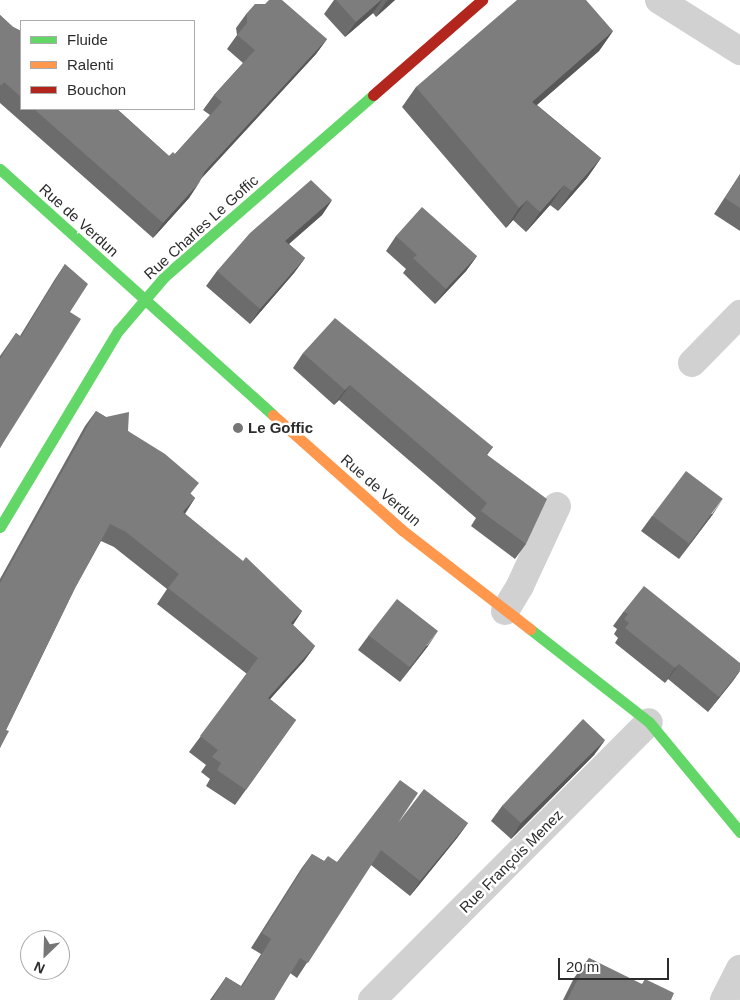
<!DOCTYPE html>
<html>
<head>
<meta charset="utf-8">
<style>
  body { margin:0 }
  #map { position:relative; width:740px; height:1000px; overflow:hidden; background:#fff; font-family:Arial,sans-serif }
  div>[style] { position:absolute }
  .street>* { height:28px; margin:-14px; padding:0 14px; transform-origin:14px; border-radius:14px; background:#d1d1d1 }
  .fast>* { height:11px; margin:-5.5px; padding:0 5.5px; transform-origin:5.5px; border-radius:5.5px; background:#63d668 }
  .slow>* { height:11px; margin:-5.5px; padding:0 5.5px; transform-origin:5.5px; border-radius:5.5px; background:#ff974d }
  .jam>* { height:11px; margin:-5.5px; padding:0 5.5px; transform-origin:5.5px; border-radius:5.5px; background:#b3261e }
  .wall>* { inset:0; background:#6c6c6c }
  .shaded-wall>* { inset:0; background:#585858 }
  .building>* { inset:0; background:#7d7d7d; transform-origin:0 0 }
  .dots>* { width:14px; height:14px; translate:-50% -50%; box-sizing:border-box; border:2px solid #fff; border-radius:50% }
  span { translate:-50% -50%; white-space:nowrap; text-align:center; line-height:1.15; -webkit-text-stroke:5px #fff; paint-order:stroke }
  .street-label { font-size:15px; color:#2c2c2c }
  .poi-label { font-size:15px; color:#2c2c2c; font-weight:700 }
  .left { translate:0 -50%; text-align:left }
  .legend { position:absolute; left:20px; top:20px; width:175px; height:90px; box-sizing:border-box; background:#fff; border:1px solid #ababab; margin:0; padding:6px 9px; list-style:none; font-size:15px; color:#2c2c2c }
  .legend li { display:flex; align-items:center; gap:10px; height:25px }
  .legend b { width:25px; border:1px solid #ababab }
  .north { position:absolute; left:20px; top:930px; width:50px; height:50px; box-sizing:border-box; background:#fff; border:1px solid #ababab; border-radius:50%; rotate:204deg; font-size:14px; font-weight:700; line-height:20px; text-align:center; color:#2c2c2c }
  .north::after { content:''; display:block; margin:auto; width:18px; height:22px; background:#767676; clip-path:polygon(50% 0,100% 100%,50% 72%,0 100%) }
  .scale { position:absolute; left:558px; top:958px; width:111px; height:22px; box-sizing:border-box; border:2px solid #2c2c2c; border-top:0; padding-left:6px; font-size:15px; line-height:18px; white-space:nowrap; color:#2c2c2c; -webkit-text-stroke:4px #fff; paint-order:stroke }
</style>
</head>
<body>
<div id="map">
  <div class="street">
    <div style="left:659px;top:0;width:96px;rotate:32.2deg"></div>
    <div style="left:692px;top:363px;width:69px;rotate:-45.6deg"></div>
    <div style="left:505px;top:611px;width:29px;rotate:-59deg"></div>
    <div style="left:520px;top:586px;width:88px;rotate:-65.2deg"></div>
    <div style="left:372px;top:1000px;width:392px;rotate:-45.1deg"></div>
    <div style="left:724px;top:1000px;width:35px;rotate:-63deg"></div>
  </div>
  <div class="fast">
    <div style="left:0;top:169px;width:367px;rotate:42deg"></div>
    <div style="left:0;top:527px;width:229px;rotate:-59deg"></div>
    <div style="left:118px;top:331px;width:72px;rotate:-49.5deg"></div>
    <div style="left:165px;top:276px;width:276px;rotate:-41deg"></div>
    <div style="left:530px;top:629px;width:151px;rotate:38deg"></div>
    <div style="left:649px;top:722px;width:143px;rotate:50.4deg"></div>
  </div>
  <div class="slow">
    <div style="left:273px;top:415px;width:173px;rotate:41.7deg"></div>
    <div style="left:402px;top:530px;width:162px;rotate:37.7deg"></div>
  </div>
  <div class="jam">
    <div style="left:373px;top:95px;width:145px;rotate:-41.1deg"></div>
  </div>
  <div class="wall">
    <div style="clip-path:polygon(334px 0,395px 0,376px 17px,373px 13px,345px 37px,324px 14px)"></div>
    <div style="clip-path:polygon(247px 13px,327px 39px,316px 54px,201px 179px,189px 198px,153px 238px,0 103px,0 15px,13px 27px,21px 31px,21px 109px,117px 109px,169px 156px,175px 154px,210px 115px,203px 110px,214px 95px,243px 63px,227px 49px,237px 35px,236px 28px)"></div>
    <div style="clip-path:polygon(613px 31px,599px 51px,537px 105px,601px 158px,587px 178px,558px 211px,550px 205px,526px 232px,513px 220px,506px 228px,402px 107px,416px 87px)"></div>
    <div style="clip-path:polygon(740px 174px,740px 231px,714px 214px)"></div>
    <div style="clip-path:polygon(332px 200px,322px 215px,289px 244px,305px 258px,294px 273px,250px 324px,206px 286px,217px 271px)"></div>
    <div style="clip-path:polygon(396px 236px,477px 256px,466px 271px,435px 304px,403px 273px,406px 269px,386px 251px)"></div>
    <div style="clip-path:polygon(65px 264px,70px 312px,0 448px,0 356px,16px 333px,20px 336px,55px 279px)"></div>
    <div style="clip-path:polygon(303px 353px,493px 447px,487px 455px,526px 544px,515px 559px,471px 526px,476px 518px,339px 400px,334px 405px,293px 368px)"></div>
    <div style="clip-path:polygon(96px 411px,128px 431px,195px 498px,185px 514px,302px 611px,293px 625px,315px 646px,304px 661px,270px 699px,296px 720px,235px 805px,206px 786px,210px 779px,201px 772px,206px 765px,189px 752px,247px 674px,157px 604px,167px 589px,114px 547px,101px 541px,75px 588px,6px 730px,0 748px,0 579px,85px 426px)"></div>
    <div style="clip-path:polygon(713px 514px,679px 559px,641px 531px,652px 516px)"></div>
    <div style="clip-path:polygon(624px 611px,740px 671px,708px 712px,668px 679px,665px 683px,615px 643px,618px 638px,614px 634px,617px 629px,613px 626px)"></div>
    <div style="clip-path:polygon(369px 635px,428px 646px,400px 682px,358px 650px)"></div>
    <div style="clip-path:polygon(605px 740px,594px 755px,511px 839px,491px 821px,502px 806px)"></div>
    <div style="clip-path:polygon(398px 823px,468px 823px,457px 838px,410px 896px,371px 865px,297px 978px,290px 973px,274px 1000px,210px 1000px,226px 977px,241px 986px,261px 954px,251px 948px,301px 869px,312px 854px,324px 861px,337px 862px)"></div>
    <div style="clip-path:polygon(589px 958px,671px 1000px,563px 1000px,574px 978px)"></div>
  </div>
  <div class="shaded-wall">
    <div style="clip-path:polygon(381px 0,382px 0,373px 13px,345px 37px,356px 22px)"></div>
    <div style="clip-path:polygon(388px 0,395px 0,376px 17px,386px 2px)"></div>
    <div style="clip-path:polygon(613px 31px,599px 51px,518px 121px,532px 102px)"></div>
    <div style="clip-path:polygon(327px 39px,316px 54px,194px 186px,205px 171px)"></div>
    <div style="clip-path:polygon(601px 158px,587px 178px,558px 211px,572px 191px)"></div>
    <div style="clip-path:polygon(199px 183px,189px 198px,153px 238px,163px 223px)"></div>
    <div style="clip-path:polygon(564px 185px,550px 205px,526px 232px,540px 212px)"></div>
    <div style="clip-path:polygon(332px 200px,322px 215px,275px 256px,285px 241px)"></div>
    <div style="clip-path:polygon(527px 200px,513px 220px,506px 228px,519px 208px)"></div>
    <div style="clip-path:polygon(477px 256px,466px 271px,435px 304px,446px 289px)"></div>
    <div style="clip-path:polygon(305px 258px,294px 273px,250px 324px,260px 309px)"></div>
    <div style="clip-path:polygon(350px 385px,339px 400px,334px 405px,345px 390px)"></div>
    <div style="clip-path:polygon(195px 498px,184px 514px,183px 512px)"></div>
    <div style="clip-path:polygon(723px 499px,713px 514px,679px 559px)"></div>
    <div style="clip-path:polygon(302px 611px,291px 627px,291px 623px)"></div>
    <div style="clip-path:polygon(438px 631px,428px 646px,400px 682px,411px 667px)"></div>
    <div style="clip-path:polygon(315px 646px,304px 661px,257px 714px,268px 698px)"></div>
    <div style="clip-path:polygon(679px 664px,668px 679px,665px 683px,675px 668px)"></div>
    <div style="clip-path:polygon(740px 671px,733px 681px,708px 712px,719px 697px)"></div>
    <div style="clip-path:polygon(605px 740px,594px 755px,511px 839px,521px 823px)"></div>
    <div style="clip-path:polygon(468px 823px,457px 838px,410px 896px,420px 881px)"></div>
  </div>
  <div class="building">
    <div style="clip-path:polygon(269px 0,282px 0,327px 39px,205px 171px,199px 183px,163px 223px,34px 109px,117px 109px,169px 156px,173px 152px,175px 154px,222px 102px,214px 95px,255px 50px,237px 35px,247px 23px,247px 13px,255px 4px,265px 4px)"></div>
    <div style="clip-path:polygon(336px 0,381px 0,356px 22px)"></div>
    <div style="clip-path:polygon(517px 0,586px 0,613px 31px,532px 102px,601px 158px,572px 191px,564px 185px,540px 212px,527px 200px,519px 208px,416px 87px)"></div>
    <div style="clip-path:polygon(0 15px,13px 27px,21px 31px,21px 97px,4px 82px,1px 86px,0 84px)"></div>
    <div style="clip-path:polygon(740px 175px,740px 208px,725px 198px)"></div>
    <div style="clip-path:polygon(311px 180px,332px 200px,285px 241px,305px 258px,260px 309px,217px 271px,250px 233px)"></div>
    <div style="clip-path:polygon(422px 207px,477px 256px,446px 289px,413px 258px,417px 255px,396px 236px)"></div>
    <div style="clip-path:polygon(65px 264px,88px 284px,70px 312px,81px 319px,0 448px,0 359px,16px 333px,21px 337px)"></div>
    <div style="clip-path:polygon(335px 318px,493px 447px,486px 454px,547px 499px,526px 544px,481px 511px,487px 503px,350px 385px,345px 390px,303px 353px)"></div>
    <div style="clip-path:polygon(96px 411px,106px 417px,129px 412px,128px 431px,165px 454px,199px 483px,190px 494px,195px 498px,183px 512px,243px 561px,246px 557px,302px 611px,291px 623px,315px 646px,268px 698px,296px 720px,246px 790px,217px 770px,221px 763px,212px 757px,218px 750px,200px 736px,258px 658px,168px 588px,179px 574px,126px 532px,110px 524px,75px 588px,6px 730px,9px 731px,0 748px,0 583px)"></div>
    <div style="left:686px;top:471px;width:46px;height:56px;rotate:37deg"></div>
    <div style="clip-path:polygon(644px 586px,740px 663px,740px 670px,719px 697px,679px 664px,675px 668px,625px 628px,629px 623px,624px 619px,628px 614px,624px 611px)"></div>
    <div style="left:397px;top:599px;width:52px;height:46px;rotate:38deg"></div>
    <div style="clip-path:polygon(583px 719px,605px 740px,521px 823px,502px 806px)"></div>
    <div style="clip-path:polygon(400px 780px,418px 793px,398px 823px,424px 789px,468px 823px,420px 881px,381px 850px,308px 963px,300px 958px,274px 1000px,212px 1000px,226px 977px,242px 987px,271px 939px,262px 933px,312px 854px,324px 861px,328px 856px,337px 862px)"></div>
    <div style="clip-path:polygon(589px 958px,642px 984px,645px 979px,674px 993px,671px 1000px,567px 1000px)"></div>
  </div>
  <div class="dots">
    <div style="left:238px;top:428px;background:#767676"></div>
  </div>
  <div class="street-label">
    <span style="left:79px;top:220px;rotate:42deg">Rue de Verdun</span>
    <span style="left:201px;top:227px;rotate:-42deg">Rue Charles Le Goffic</span>
    <span style="left:381px;top:490px;rotate:41deg">Rue de Verdun</span>
    <span style="left:511px;top:861px;rotate:-45deg">Rue François Menez</span>
  </div>
  <div class="poi-label">
    <span class="left" style="left:248px;top:428px">Le Goffic</span>
  </div>
  <ul class="legend">
  <li><b style="height:6px;background:#63d668"></b>Fluide</li>
  <li><b style="height:6px;background:#ff974d"></b>Ralenti</li>
  <li><b style="height:6px;background:#b3261e"></b>Bouchon</li>
  </ul>
  <div class="north">N</div>
  <div class="scale">20 m</div>
</div>
</body>
</html>
